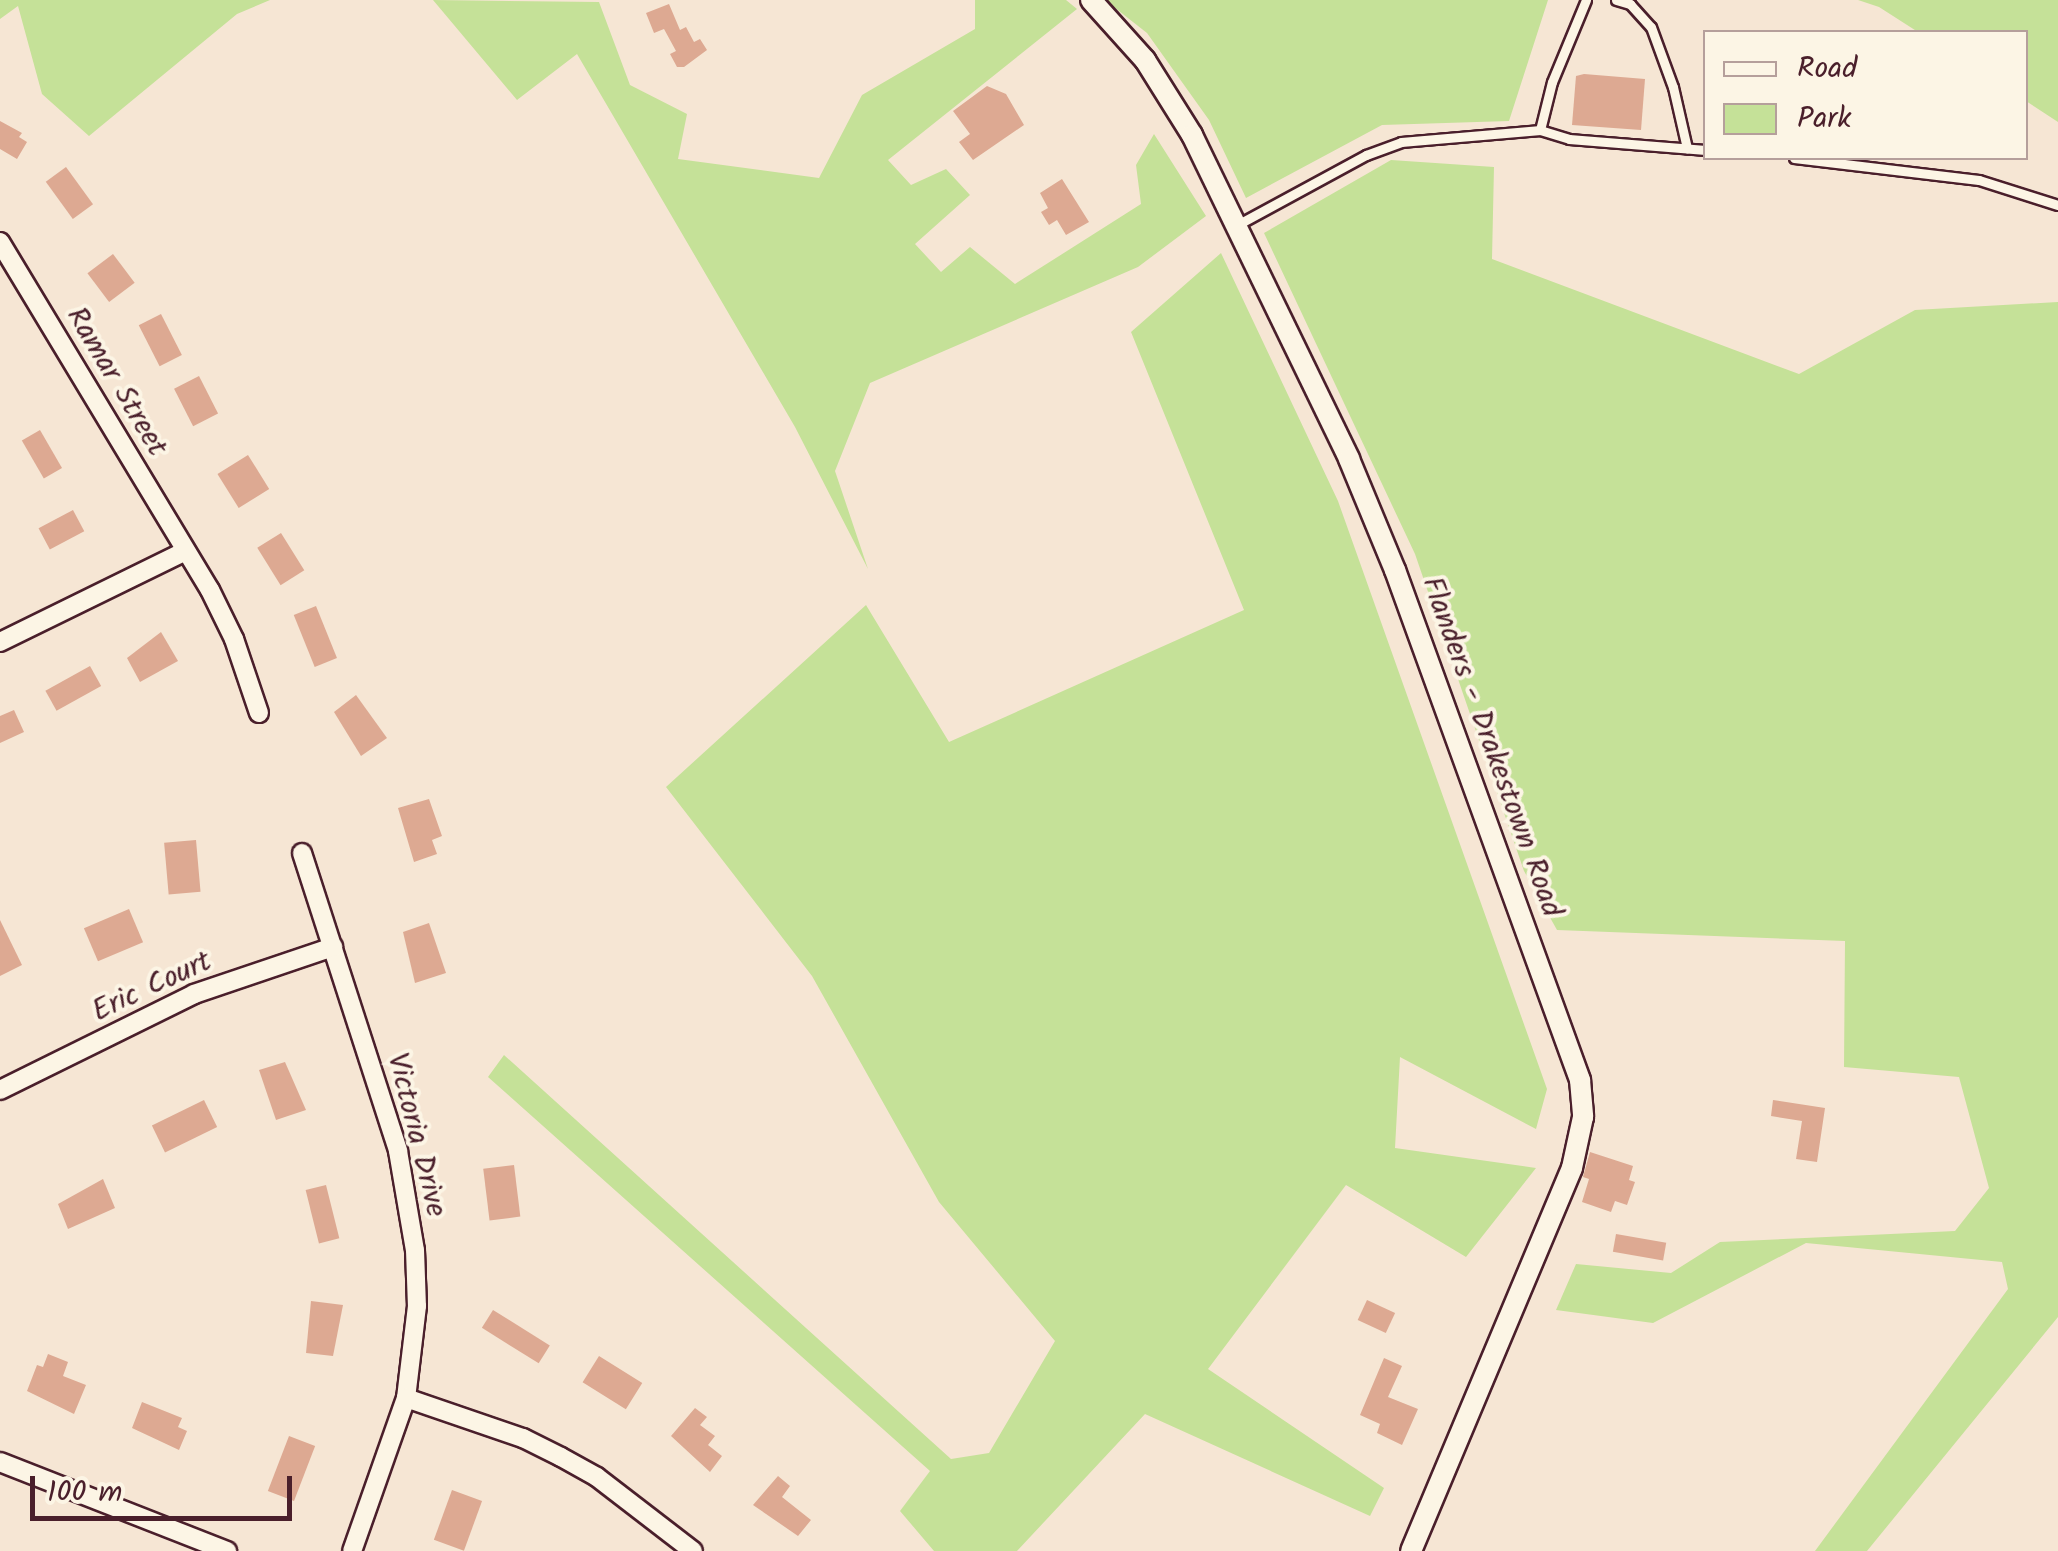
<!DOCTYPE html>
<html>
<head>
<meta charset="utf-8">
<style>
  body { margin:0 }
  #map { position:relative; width:2058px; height:1551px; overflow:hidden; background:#f6e6d4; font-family:Kalam,sans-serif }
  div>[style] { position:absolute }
  .green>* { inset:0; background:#c5e198 }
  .building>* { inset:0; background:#dda992; transform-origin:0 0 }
  .roads { filter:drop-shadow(2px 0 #4a1f2b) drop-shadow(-2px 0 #4a1f2b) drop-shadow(0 2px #4a1f2b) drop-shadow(0 -2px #4a1f2b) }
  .service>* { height:9px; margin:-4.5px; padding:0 4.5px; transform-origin:4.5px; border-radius:4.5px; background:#fcf5e5 }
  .minor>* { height:18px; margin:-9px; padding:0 9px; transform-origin:9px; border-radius:9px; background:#fcf5e5 }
  .tertiary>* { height:20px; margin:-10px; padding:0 10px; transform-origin:10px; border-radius:10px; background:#fcf5e5 }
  span { translate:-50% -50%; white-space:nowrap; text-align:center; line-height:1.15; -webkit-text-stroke:8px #fcf5e5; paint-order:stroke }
  .street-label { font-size:30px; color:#4a1f2b }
  .legend { position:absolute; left:1703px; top:30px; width:325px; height:130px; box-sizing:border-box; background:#fcf5e5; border:2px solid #b59f9b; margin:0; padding:12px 18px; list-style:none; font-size:30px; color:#4a1f2b }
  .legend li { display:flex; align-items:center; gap:20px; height:50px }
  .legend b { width:50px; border:2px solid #b59f9b }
  .scale { position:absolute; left:30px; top:1476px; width:262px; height:45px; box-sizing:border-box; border:5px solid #4a1f2b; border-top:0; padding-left:12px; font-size:30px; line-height:35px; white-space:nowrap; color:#4a1f2b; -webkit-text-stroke:8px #fcf5e5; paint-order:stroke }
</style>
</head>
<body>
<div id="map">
  <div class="green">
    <div style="clip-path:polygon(0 0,270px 0,237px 14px,89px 136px,42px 94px,18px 6px,0 19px)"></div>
    <div style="clip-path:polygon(433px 0,599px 2px,630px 85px,687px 114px,678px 159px,819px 178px,862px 95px,975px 29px,975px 0,1066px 0,1077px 9px,888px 160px,911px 185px,946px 169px,970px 195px,915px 244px,941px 272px,970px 247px,1015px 284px,1141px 204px,1136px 165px,1154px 134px,1206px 216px,1138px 267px,870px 383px,835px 471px,868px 569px,795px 427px,577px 54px,517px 100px)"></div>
    <div style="clip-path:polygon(1105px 0,1548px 0,1509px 121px,1382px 125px,1246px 198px,1209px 120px,1147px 33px)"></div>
    <div style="clip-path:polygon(1858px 0,2058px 0,2058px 122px,2026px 101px,2026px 32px,1918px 32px,1879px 7px)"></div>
    <div style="clip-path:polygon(1391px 160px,1494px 167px,1492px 259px,1799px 374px,1915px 310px,2058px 302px,2058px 1317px,1867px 1551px,1815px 1551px,2008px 1289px,2002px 1262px,1806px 1243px,1653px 1323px,1556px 1310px,1576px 1264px,1671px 1273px,1720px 1242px,1955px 1231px,1989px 1188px,1959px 1077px,1844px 1067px,1845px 941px,1557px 930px,1524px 871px,1415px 554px,1264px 233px)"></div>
    <div style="clip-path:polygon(1221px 253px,1338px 501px,1547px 1089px,1536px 1129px,1400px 1057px,1395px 1148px,1536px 1168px,1466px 1257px,1346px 1185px,1208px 1369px,1384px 1488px,1370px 1516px,1145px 1414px,1017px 1551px,934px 1551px,900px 1511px,930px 1471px,488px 1077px,504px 1055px,951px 1459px,989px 1453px,1055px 1341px,939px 1202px,812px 976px,666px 787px,866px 605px,949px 742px,1244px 610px,1131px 332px)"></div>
  </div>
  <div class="building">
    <div style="clip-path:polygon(669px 4px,680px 30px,686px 27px,694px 42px,700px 39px,707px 50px,684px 67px,677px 67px,670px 54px,676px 51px,664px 29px,654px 33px,646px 13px)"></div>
    <div style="clip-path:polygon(1584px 74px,1645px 79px,1641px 130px,1572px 125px,1576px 76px)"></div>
    <div style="clip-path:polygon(987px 86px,1006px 94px,1024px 125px,973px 160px,959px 142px,970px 134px,953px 111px)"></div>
    <div style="clip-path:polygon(0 121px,22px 133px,19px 137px,27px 142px,17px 159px,0 149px)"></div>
    <div style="left:66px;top:167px;width:46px;height:25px;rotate:54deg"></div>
    <div style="clip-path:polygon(1062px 179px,1089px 222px,1066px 235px,1057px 220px,1049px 225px,1041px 212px,1048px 208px,1040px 193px)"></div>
    <div style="left:113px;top:254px;width:36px;height:32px;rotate:53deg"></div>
    <div style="left:161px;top:314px;width:46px;height:25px;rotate:63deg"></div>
    <div style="left:199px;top:376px;width:42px;height:28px;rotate:63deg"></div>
    <div style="left:40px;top:430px;width:44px;height:21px;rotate:60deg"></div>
    <div style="left:248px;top:455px;width:40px;height:36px;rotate:58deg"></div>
    <div style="left:73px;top:510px;width:24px;height:39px;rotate:62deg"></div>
    <div style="left:281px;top:533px;width:44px;height:28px;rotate:58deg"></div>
    <div style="left:316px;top:606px;width:56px;height:24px;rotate:68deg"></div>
    <div style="clip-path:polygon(161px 632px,178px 661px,140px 682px,127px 658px)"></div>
    <div style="left:90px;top:666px;width:23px;height:51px;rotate:61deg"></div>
    <div style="clip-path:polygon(356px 695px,387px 738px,361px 756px,334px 712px)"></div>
    <div style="clip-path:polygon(14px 710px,24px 732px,0 743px,0 716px)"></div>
    <div style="clip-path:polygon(429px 799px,442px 836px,432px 840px,437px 854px,414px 862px,398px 808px)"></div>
    <div style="left:196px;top:840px;width:52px;height:32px;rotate:85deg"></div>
    <div style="left:129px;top:909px;width:36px;height:49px;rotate:67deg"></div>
    <div style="clip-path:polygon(0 920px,22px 965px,0 976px)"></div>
    <div style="clip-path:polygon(429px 923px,446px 973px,415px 983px,403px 932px)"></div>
    <div style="clip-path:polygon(285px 1062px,306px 1110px,276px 1120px,259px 1070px)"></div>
    <div style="left:204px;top:1100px;width:30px;height:58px;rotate:64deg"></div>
    <div style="clip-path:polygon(1773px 1100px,1825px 1108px,1817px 1162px,1796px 1159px,1802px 1121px,1771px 1116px)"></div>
    <div style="clip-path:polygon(1590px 1152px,1633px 1166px,1629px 1180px,1635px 1182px,1627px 1205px,1615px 1201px,1611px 1212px,1582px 1202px,1589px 1179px,1583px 1177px)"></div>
    <div style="left:514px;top:1165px;width:52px;height:31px;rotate:83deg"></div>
    <div style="clip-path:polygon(103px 1179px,115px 1208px,68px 1229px,58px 1204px)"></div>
    <div style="left:326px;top:1185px;width:55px;height:21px;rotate:76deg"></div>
    <div style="left:1616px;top:1234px;width:51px;height:18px;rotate:10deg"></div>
    <div style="left:1367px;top:1300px;width:31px;height:22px;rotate:25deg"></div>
    <div style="clip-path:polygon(311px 1301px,343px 1305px,333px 1356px,306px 1353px)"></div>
    <div style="left:493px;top:1310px;width:67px;height:21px;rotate:32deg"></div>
    <div style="clip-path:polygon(48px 1354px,68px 1362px,63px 1376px,86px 1385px,74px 1414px,27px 1391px,37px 1365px,43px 1367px)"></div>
    <div style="left:599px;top:1356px;width:51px;height:31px;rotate:32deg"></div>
    <div style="clip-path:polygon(1384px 1358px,1402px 1366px,1388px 1397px,1418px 1409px,1402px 1445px,1377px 1433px,1380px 1424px,1360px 1415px)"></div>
    <div style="clip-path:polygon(142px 1402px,182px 1418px,178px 1427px,187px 1431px,179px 1450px,132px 1428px)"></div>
    <div style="clip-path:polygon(695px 1408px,707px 1417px,700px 1425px,715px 1436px,708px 1445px,722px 1456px,710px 1472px,671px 1436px)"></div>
    <div style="left:289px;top:1436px;width:28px;height:59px;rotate:21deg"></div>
    <div style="clip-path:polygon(778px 1476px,790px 1486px,782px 1497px,811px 1520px,798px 1536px,753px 1505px)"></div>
    <div style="left:452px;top:1490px;width:32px;height:53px;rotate:20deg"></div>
  </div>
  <div class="roads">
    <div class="service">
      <div style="left:1616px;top:0;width:15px;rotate:16deg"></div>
      <div style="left:1630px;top:4px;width:31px;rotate:48deg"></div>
      <div style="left:1651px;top:27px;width:64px;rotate:69.9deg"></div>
      <div style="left:1673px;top:87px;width:63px;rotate:77.1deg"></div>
      <div style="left:1540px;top:130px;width:49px;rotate:-76deg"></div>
      <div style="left:1552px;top:82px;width:89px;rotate:-67.5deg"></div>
      <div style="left:1794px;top:158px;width:186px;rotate:6.8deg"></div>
      <div style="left:1979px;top:180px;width:83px;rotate:17.6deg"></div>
      <div style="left:1237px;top:225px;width:147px;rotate:-28.5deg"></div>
      <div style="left:1366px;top:155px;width:37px;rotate:-20deg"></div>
      <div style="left:1401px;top:142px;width:140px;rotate:-4.9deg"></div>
      <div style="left:1540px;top:130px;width:30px;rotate:17deg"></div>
      <div style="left:1569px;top:139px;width:137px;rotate:4.6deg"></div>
    </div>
    <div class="minor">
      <div style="left:0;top:242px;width:406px;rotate:58.9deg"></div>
      <div style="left:210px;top:590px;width:55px;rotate:63.9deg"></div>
      <div style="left:234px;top:639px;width:78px;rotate:71.3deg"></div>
      <div style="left:0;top:642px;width:207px;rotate:-26.1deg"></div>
      <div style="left:302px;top:853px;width:313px;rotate:72.1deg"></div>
      <div style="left:398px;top:1151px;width:100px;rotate:80.3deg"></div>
      <div style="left:415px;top:1250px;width:56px;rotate:88deg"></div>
      <div style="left:417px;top:1306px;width:93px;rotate:96.8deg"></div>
      <div style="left:406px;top:1398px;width:162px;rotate:109.4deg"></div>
      <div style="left:0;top:1090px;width:216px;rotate:-26.3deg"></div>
      <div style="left:194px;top:994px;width:147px;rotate:-18.7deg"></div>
      <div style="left:406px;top:1398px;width:124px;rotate:18.9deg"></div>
      <div style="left:523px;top:1438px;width:42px;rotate:26.6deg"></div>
      <div style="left:561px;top:1457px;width:41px;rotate:29.1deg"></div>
      <div style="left:597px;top:1477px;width:121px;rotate:37.6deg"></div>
      <div style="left:0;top:1462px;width:244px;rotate:21.4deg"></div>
    </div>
    <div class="tertiary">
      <div style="left:1091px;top:0;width:81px;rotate:48deg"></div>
      <div style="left:1145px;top:60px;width:89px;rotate:57.9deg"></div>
      <div style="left:1192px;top:135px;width:360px;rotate:64.1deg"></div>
      <div style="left:1349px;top:459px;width:120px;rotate:67.5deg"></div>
      <div style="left:1395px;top:570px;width:543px;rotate:70.06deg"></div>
      <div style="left:1580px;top:1080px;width:37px;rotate:85deg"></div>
      <div style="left:1583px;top:1117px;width:52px;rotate:102.2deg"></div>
      <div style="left:1572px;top:1168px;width:415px;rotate:112.8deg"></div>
    </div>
  </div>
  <div class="street-label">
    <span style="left:116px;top:382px;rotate:59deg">Ramar Street</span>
    <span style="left:1491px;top:747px;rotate:70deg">Flanders - Drakestown Road</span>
    <span style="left:152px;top:987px;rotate:-25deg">Eric Court</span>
    <span style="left:416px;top:1135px;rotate:76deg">Victoria Drive</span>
  </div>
  <ul class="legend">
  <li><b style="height:12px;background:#fcf5e5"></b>Road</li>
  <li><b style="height:28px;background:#c5e198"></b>Park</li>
  </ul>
  <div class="scale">100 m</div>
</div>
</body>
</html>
